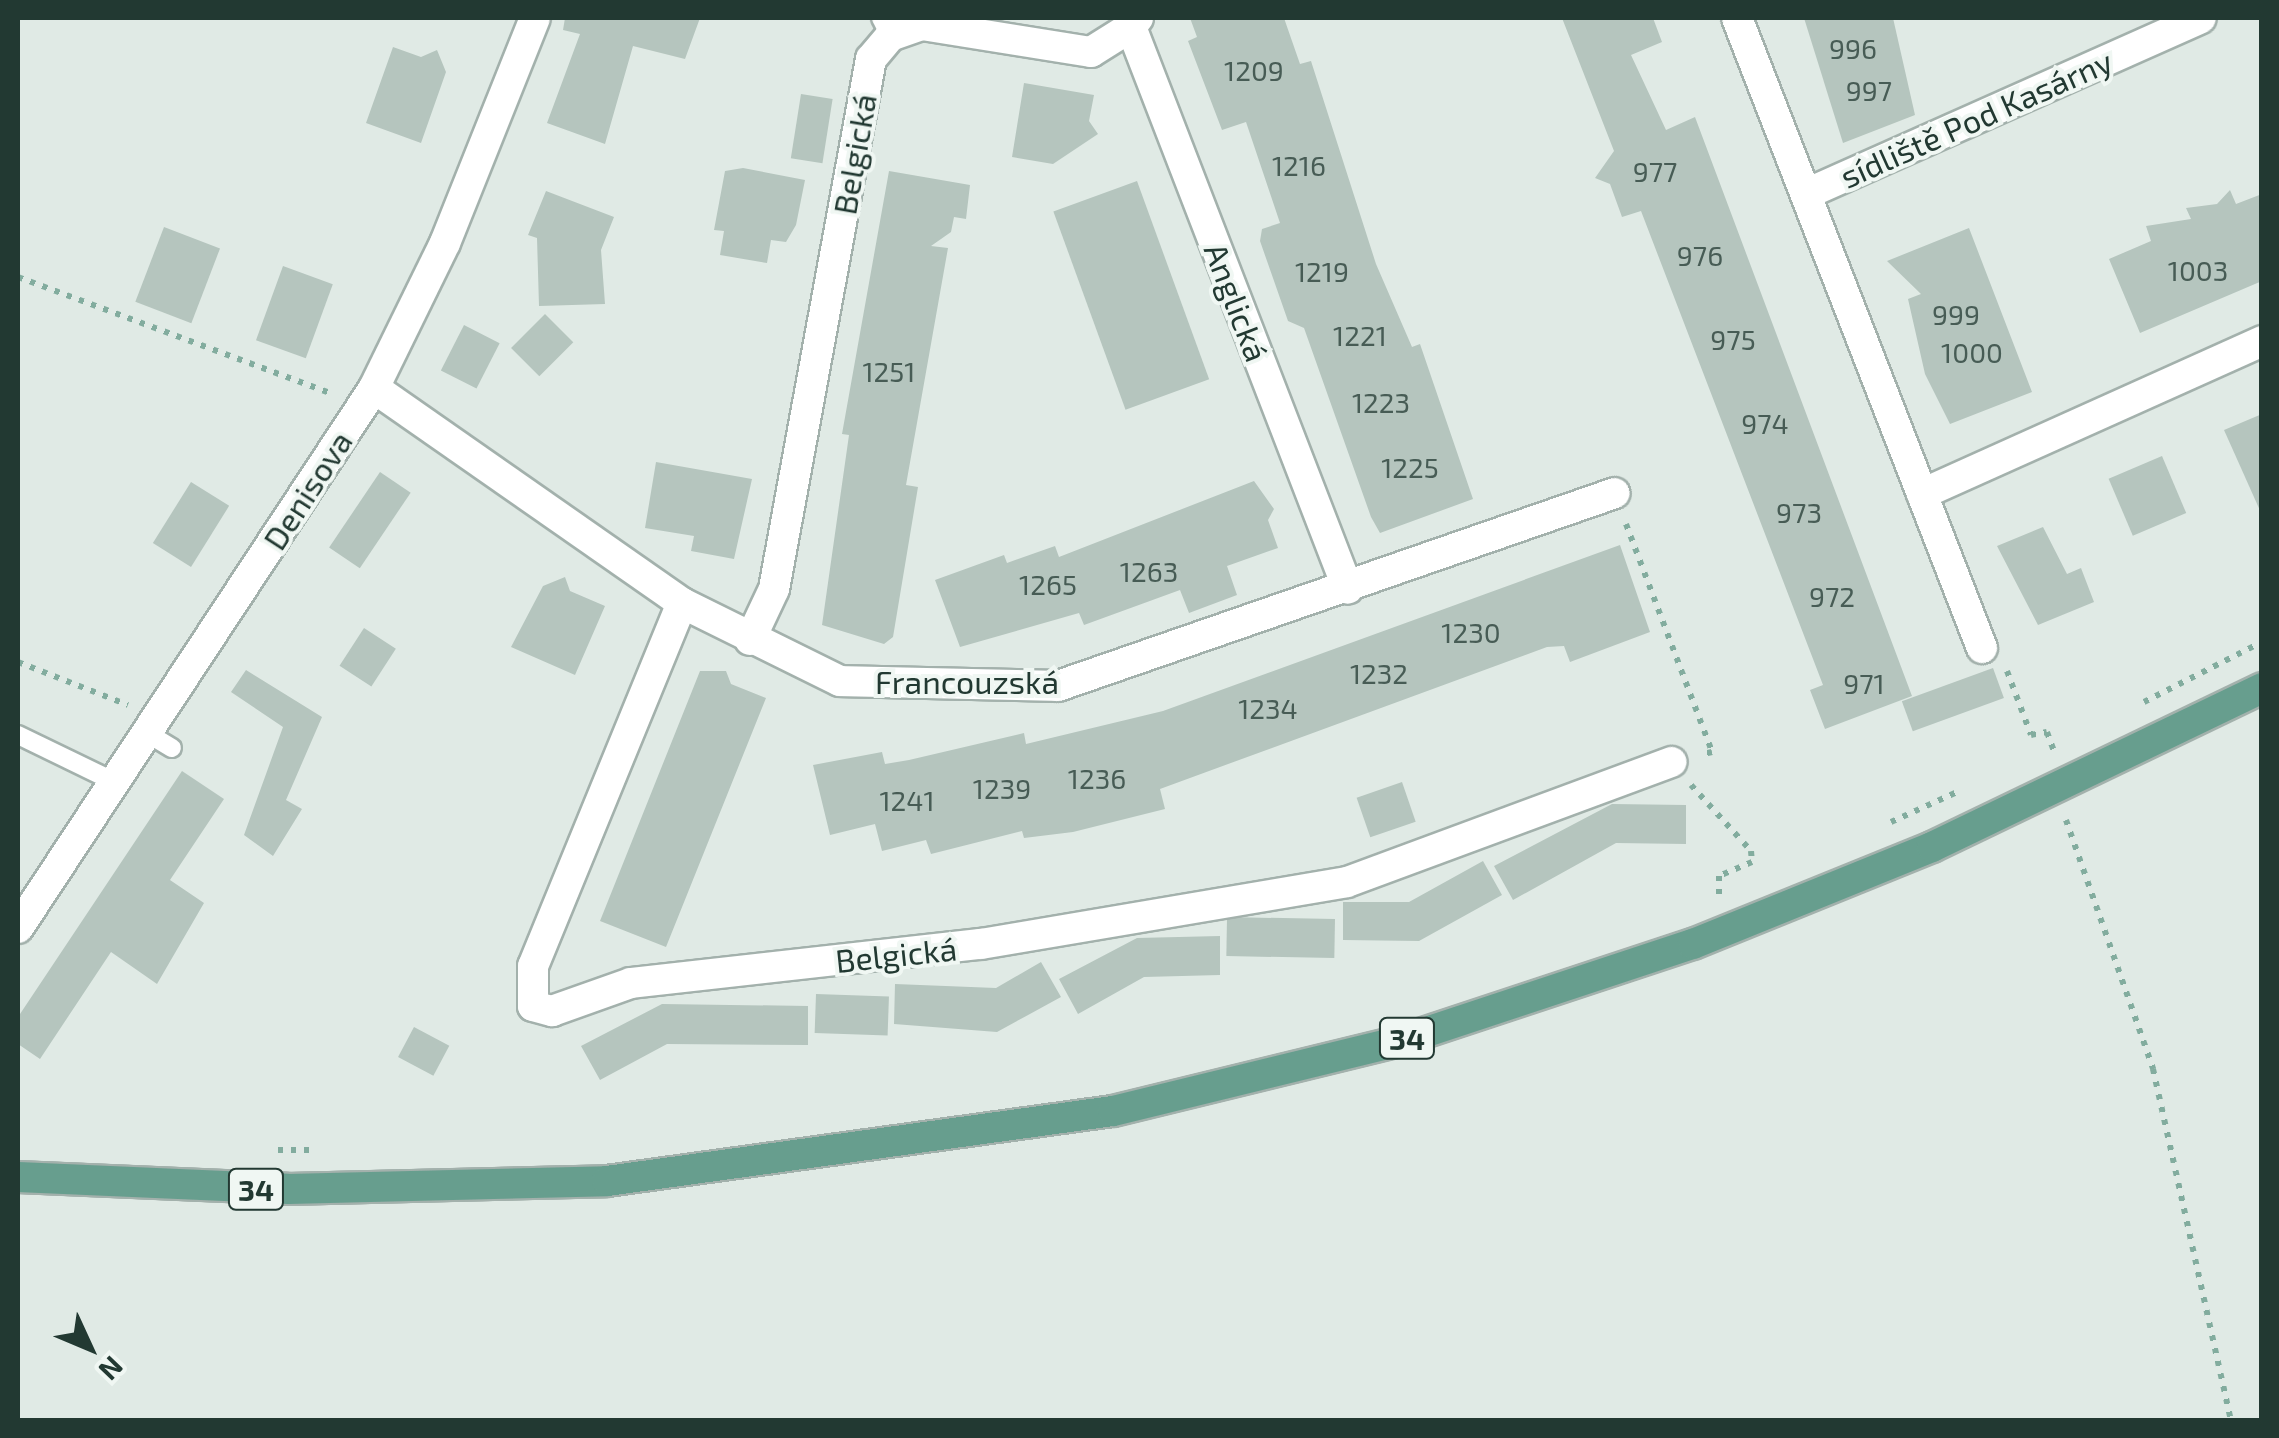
<!DOCTYPE html>
<html>
<head>
<meta charset="utf-8">
<style>
  body { margin:0 }
  #map { position:relative; width:2279px; height:1438px; overflow:hidden; background:#e0eae5; font-family:"Exo 2",sans-serif }
  div>[style] { position:absolute }
  .building>* { inset:0; background:#b5c5be; transform-origin:0 0 }
  .path>* { height:6px; margin-top:-3px; transform-origin:0; background:repeating-linear-gradient(90deg,#82ac9e 0 5px,transparent 0 13px) }
  .roads { filter:drop-shadow(2px 0 #a3b1ac) drop-shadow(-2px 0 #a3b1ac) drop-shadow(0 2px #a3b1ac) drop-shadow(0 -2px #a3b1ac) }
  .lane>* { height:18px; margin:-9px; padding:0 9px; transform-origin:9px; border-radius:9px; background:#fff }
  .street>* { height:30px; margin:-15px; padding:0 15px; transform-origin:15px; border-radius:15px; background:#fff }
  .primary>* { height:30px; margin:-15px; padding:0 15px; transform-origin:15px; border-radius:15px; background:#679e8e }
  span { translate:-50% -50%; white-space:nowrap; text-align:center; line-height:1.15; -webkit-text-stroke:8px #f0f7f3; paint-order:stroke }
  .number-label { font-size:28px; color:#475c55 }
  .number-label span { -webkit-text-stroke-width:0 }
  .shield-label span { padding:2px 8px; background:#f0f7f3; border:2px solid; border-radius:8px; -webkit-text-stroke-width:0 }
  .shield-label { font-size:30px; color:#223932; font-weight:700 }
  .street-label { font-size:32px; color:#223932 }
  .frame { position:absolute; inset:0; border:20px solid #223932; pointer-events:none }
  .north { position:absolute; left:40px; top:1298px; width:100px; height:100px; -webkit-text-stroke:8px #f0f7f3; paint-order:stroke; rotate:134deg; font-size:28px; font-weight:700; line-height:40px; text-align:center; color:#223932 }
  .north::after { content:''; display:block; margin:auto; width:35px; height:45px; background:#223932; clip-path:polygon(50% 0,100% 100%,50% 72%,0 100%) }
</style>
</head>
<body>
<div id="map">
  <div class="building">
    <div style="clip-path:polygon(565px 18px,700px 18px,685px 59px,633px 46px,605px 144px,547px 123px,580px 34px,563px 30px)"></div>
    <div style="clip-path:polygon(1190px 18px,1284px 18px,1300px 64px,1311px 61px,1376px 264px,1412px 347px,1420px 344px,1473px 499px,1380px 533px,1371px 517px,1304px 328px,1288px 321px,1260px 241px,1262px 229px,1280px 223px,1246px 122px,1222px 130px,1188px 41px,1197px 37px)"></div>
    <div style="clip-path:polygon(1562px 18px,1653px 18px,1662px 42px,1631px 55px,1666px 130px,1695px 117px,1912px 696px,1825px 729px,1810px 690px,1823px 685px,1641px 211px,1622px 217px,1610px 184px,1595px 178px,1614px 151px)"></div>
    <div style="clip-path:polygon(1804px 18px,1893px 18px,1915px 115px,1843px 143px)"></div>
    <div style="clip-path:polygon(393px 47px,421px 57px,437px 50px,446px 72px,421px 143px,366px 123px)"></div>
    <div style="clip-path:polygon(1024px 83px,1094px 95px,1089px 121px,1098px 134px,1053px 164px,1012px 157px)"></div>
    <div style="left:801px;top:94px;width:32px;height:65px;rotate:9deg"></div>
    <div style="clip-path:polygon(743px 168px,805px 180px,796px 225px,786px 242px,771px 240px,767px 263px,720px 255px,724px 231px,714px 230px,725px 171px)"></div>
    <div style="clip-path:polygon(889px 171px,970px 185px,966px 219px,954px 217px,951px 232px,931px 246px,948px 248px,906px 485px,918px 487px,893px 637px,884px 644px,822px 625px,849px 435px,842px 434px)"></div>
    <div style="left:1137px;top:181px;width:211px;height:89px;rotate:70deg"></div>
    <div style="clip-path:polygon(2230px 190px,2236px 204px,2262px 194px,2262px 281px,2140px 333px,2109px 259px,2151px 241px,2146px 226px,2191px 219px,2186px 208px,2217px 204px)"></div>
    <div style="clip-path:polygon(546px 191px,614px 217px,601px 250px,605px 304px,539px 306px,537px 238px,528px 235px)"></div>
    <div style="left:164px;top:227px;width:60px;height:80px;rotate:21deg"></div>
    <div style="clip-path:polygon(1969px 228px,2032px 392px,1950px 424px,1925px 374px,1908px 299px,1921px 294px,1887px 261px)"></div>
    <div style="left:283px;top:266px;width:53px;height:79px;rotate:20deg"></div>
    <div style="left:545px;top:314px;width:40px;height:48px;rotate:45deg"></div>
    <div style="left:464px;top:325px;width:40px;height:51px;rotate:27deg"></div>
    <div style="clip-path:polygon(2262px 414px,2262px 515px,2224px 430px)"></div>
    <div style="left:2162px;top:456px;width:62px;height:58px;rotate:67deg"></div>
    <div style="clip-path:polygon(656px 462px,752px 479px,734px 559px,691px 551px,694px 536px,645px 528px)"></div>
    <div style="left:380px;top:472px;width:37px;height:91px;rotate:34deg"></div>
    <div style="clip-path:polygon(1254px 481px,1274px 509px,1268px 520px,1278px 548px,1227px 566px,1237px 595px,1189px 613px,1180px 590px,1084px 625px,1079px 613px,960px 647px,935px 580px,1004px 555px,1007px 563px,1055px 546px,1059px 557px)"></div>
    <div style="left:191px;top:482px;width:45px;height:72px;rotate:32deg"></div>
    <div style="clip-path:polygon(2043px 527px,2067px 574px,2081px 568px,2094px 602px,2038px 625px,1997px 546px)"></div>
    <div style="clip-path:polygon(1620px 545px,1650px 632px,1570px 662px,1564px 646px,1547px 647px,1160px 789px,1165px 809px,1073px 832px,1024px 838px,1022px 831px,931px 854px,926px 840px,882px 851px,875px 824px,830px 835px,813px 765px,882px 752px,885px 764px,909px 760px,1024px 733px,1026px 744px,1163px 711px)"></div>
    <div style="clip-path:polygon(565px 577px,570px 591px,605px 606px,575px 675px,511px 647px,543px 586px)"></div>
    <div style="left:364px;top:628px;width:38px;height:45px;rotate:33deg"></div>
    <div style="left:1993px;top:668px;width:32px;height:97px;rotate:70deg"></div>
    <div style="clip-path:polygon(246px 670px,322px 717px,286px 800px,302px 809px,273px 856px,244px 835px,283px 727px,231px 692px)"></div>
    <div style="clip-path:polygon(700px 671px,726px 671px,731px 684px,766px 698px,666px 947px,600px 921px)"></div>
    <div style="clip-path:polygon(182px 771px,224px 799px,170px 880px,204px 903px,157px 984px,111px 952px,40px 1059px,18px 1044px,18px 1017px)"></div>
    <div style="left:1402px;top:782px;width:42px;height:48px;rotate:71deg"></div>
    <div style="clip-path:polygon(1612px 804px,1686px 805px,1686px 844px,1616px 843px,1513px 900px,1494px 866px)"></div>
    <div style="clip-path:polygon(1483px 861px,1502px 895px,1419px 941px,1343px 940px,1343px 902px,1409px 902px)"></div>
    <div style="left:1335px;top:919px;width:39px;height:108px;rotate:91deg"></div>
    <div style="clip-path:polygon(1220px 936px,1220px 975px,1144px 977px,1078px 1014px,1059px 979px,1137px 938px)"></div>
    <div style="clip-path:polygon(1041px 962px,1061px 997px,997px 1032px,894px 1024px,895px 984px,996px 988px)"></div>
    <div style="left:816px;top:994px;width:73px;height:39px;rotate:2deg"></div>
    <div style="clip-path:polygon(662px 1004px,808px 1006px,808px 1045px,667px 1044px,600px 1080px,581px 1046px)"></div>
    <div style="left:414px;top:1027px;width:40px;height:34px;rotate:28deg"></div>
  </div>
  <div class="path">
    <div style="left:18px;top:277px;width:336px;rotate:20.4deg"></div>
    <div style="left:1626px;top:524px;width:244px;rotate:69.3deg"></div>
    <div style="left:1712px;top:752px;width:9px;rotate:167deg"></div>
    <div style="left:18px;top:662px;width:118px;rotate:21.4deg"></div>
    <div style="left:2007px;top:671px;width:68px;rotate:69.4deg"></div>
    <div style="left:2031px;top:735px;width:16px;rotate:-11deg"></div>
    <div style="left:2047px;top:732px;width:23px;rotate:70deg"></div>
    <div style="left:2144px;top:702px;width:132px;rotate:-27deg"></div>
    <div style="left:1691px;top:785px;width:89px;rotate:47.7deg"></div>
    <div style="left:1751px;top:851px;width:11px;rotate:85deg"></div>
    <div style="left:1752px;top:862px;width:36px;rotate:157deg"></div>
    <div style="left:1719px;top:876px;width:22px;rotate:90deg"></div>
    <div style="left:2066px;top:820px;width:264px;rotate:70.7deg"></div>
    <div style="left:2153px;top:1069px;width:360px;rotate:77.5deg"></div>
    <div style="left:1891px;top:822px;width:72px;rotate:-24.4deg"></div>
    <div style="left:278px;top:1150px;width:32px"></div>
  </div>
  <div class="roads">
    <div class="lane">
      <div style="left:881px;top:18px;width:20px;rotate:63deg"></div>
      <div style="left:147px;top:733px;width:29px;rotate:31deg"></div>
      <div style="left:18px;top:735px;width:108px;rotate:25.9deg"></div>
    </div>
    <div class="street">
      <div style="left:1138px;top:18px;width:11px;rotate:128deg"></div>
      <div style="left:1131px;top:27px;width:602px;rotate:68.89deg"></div>
      <div style="left:1737px;top:18px;width:676px;rotate:68.75deg"></div>
      <div style="left:1806px;top:194px;width:432px;rotate:-24deg"></div>
      <div style="left:374px;top:388px;width:376px;rotate:34.9deg"></div>
      <div style="left:682px;top:603px;width:176px;rotate:26.3deg"></div>
      <div style="left:840px;top:681px;width:218px;rotate:1.3deg"></div>
      <div style="left:1058px;top:686px;width:589px;rotate:-19.11deg"></div>
      <div style="left:1922px;top:494px;width:373px;rotate:-24.2deg"></div>
      <div style="left:682px;top:603px;width:392px;rotate:112.3deg"></div>
      <div style="left:533px;top:966px;width:40px;rotate:90deg"></div>
      <div style="left:533px;top:1006px;width:20px;rotate:15deg"></div>
      <div style="left:552px;top:1011px;width:84px;rotate:-19.5deg"></div>
      <div style="left:631px;top:983px;width:352px;rotate:-6.4deg"></div>
      <div style="left:981px;top:944px;width:371px;rotate:-9.6deg"></div>
      <div style="left:1347px;top:882px;width:346px;rotate:-20.3deg"></div>
      <div style="left:750px;top:640px;width:56px;rotate:-64.8deg"></div>
      <div style="left:774px;top:589px;width:539px;rotate:-79.63deg"></div>
      <div style="left:871px;top:59px;width:30px;rotate:-50deg"></div>
      <div style="left:890px;top:36px;width:34px;rotate:-19deg"></div>
      <div style="left:922px;top:25px;width:171px;rotate:9.1deg"></div>
      <div style="left:1091px;top:52px;width:47px;rotate:-32deg"></div>
      <div style="left:18px;top:928px;width:647px;rotate:-56.6deg"></div>
      <div style="left:374px;top:388px;width:161px;rotate:-63.9deg"></div>
      <div style="left:445px;top:243px;width:242px;rotate:-68.2deg"></div>
    </div>
    <div class="primary">
      <div style="left:18px;top:1177px;width:270px;rotate:2.5deg"></div>
      <div style="left:288px;top:1189px;width:319px;rotate:-1.4deg"></div>
      <div style="left:607px;top:1181px;width:511px;rotate:-7.88deg"></div>
      <div style="left:1113px;top:1111px;width:291px;rotate:-13.7deg"></div>
      <div style="left:1396px;top:1042px;width:313px;rotate:-18.3deg"></div>
      <div style="left:1693px;top:944px;width:258px;rotate:-22.1deg"></div>
      <div style="left:1932px;top:847px;width:366px;rotate:-25.7deg"></div>
    </div>
  </div>
  <div class="number-label">
    <span style="left:1853px;top:48px">996</span>
    <span style="left:1254px;top:70px">1209</span>
    <span style="left:1869px;top:90px">997</span>
    <span style="left:1299px;top:165px">1216</span>
    <span style="left:1655px;top:171px">977</span>
    <span style="left:1700px;top:255px">976</span>
    <span style="left:2198px;top:270px">1003</span>
    <span style="left:1322px;top:271px">1219</span>
    <span style="left:1956px;top:314px">999</span>
    <span style="left:1360px;top:335px">1221</span>
    <span style="left:1733px;top:339px">975</span>
    <span style="left:1972px;top:352px">1000</span>
    <span style="left:889px;top:371px">1251</span>
    <span style="left:1381px;top:402px">1223</span>
    <span style="left:1765px;top:423px">974</span>
    <span style="left:1410px;top:467px">1225</span>
    <span style="left:1799px;top:512px">973</span>
    <span style="left:1149px;top:571px">1263</span>
    <span style="left:1048px;top:584px">1265</span>
    <span style="left:1832px;top:596px">972</span>
    <span style="left:1471px;top:632px">1230</span>
    <span style="left:1379px;top:673px">1232</span>
    <span style="left:1864px;top:683px">971</span>
    <span style="left:1268px;top:708px">1234</span>
    <span style="left:1097px;top:778px">1236</span>
    <span style="left:1002px;top:788px">1239</span>
    <span style="left:907px;top:800px">1241</span>
  </div>
  <div class="shield-label">
    <span style="left:1407px;top:1038px">34</span>
    <span style="left:256px;top:1189px">34</span>
  </div>
  <div class="street-label">
    <span style="left:1976px;top:118px;rotate:-24deg">sídliště Pod Kasárny</span>
    <span style="left:854px;top:154px;rotate:-80deg">Belgická</span>
    <span style="left:1237px;top:302px;rotate:69deg">Anglická</span>
    <span style="left:307px;top:490px;rotate:-57deg">Denisova</span>
    <span style="left:967px;top:681px">Francouzská</span>
    <span style="left:896px;top:954px;rotate:-6deg">Belgická</span>
  </div>
  <div class="frame"></div>
  <div class="north">N</div>
</div>
</body>
</html>
